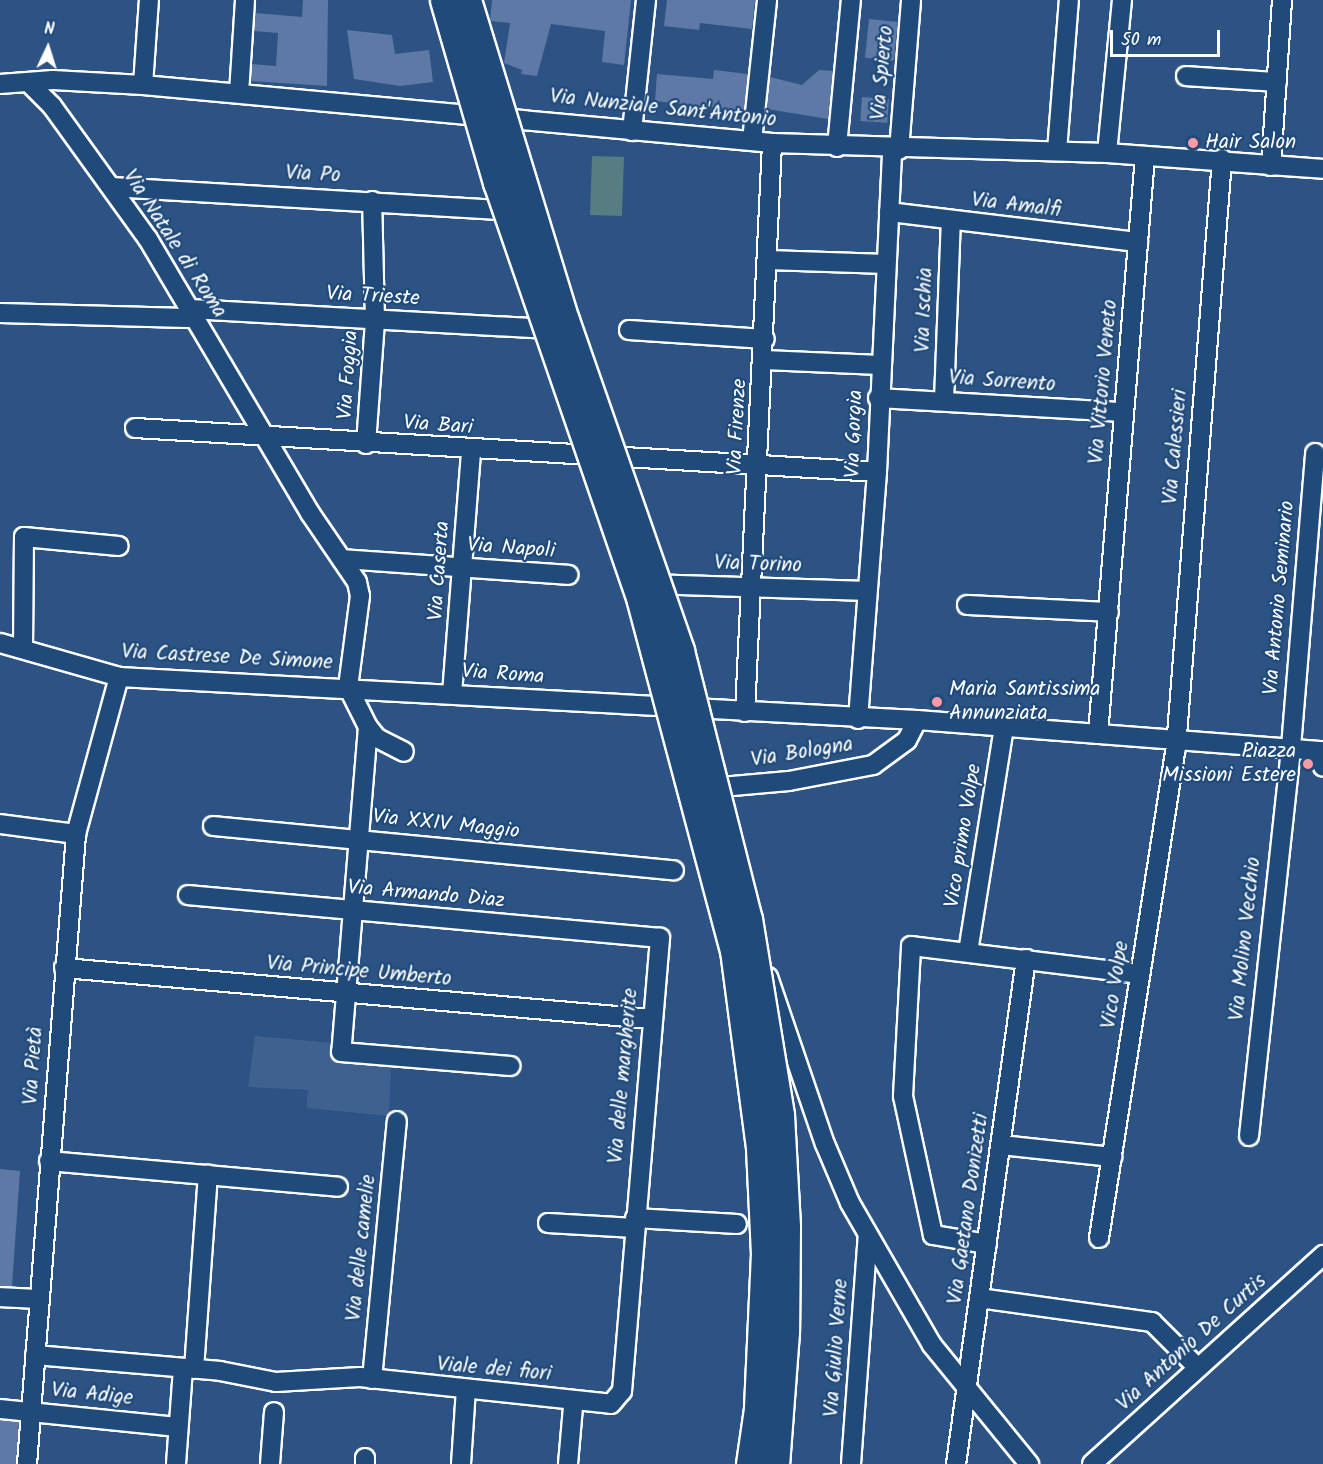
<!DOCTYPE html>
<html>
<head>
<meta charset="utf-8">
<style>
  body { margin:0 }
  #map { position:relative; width:1323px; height:1464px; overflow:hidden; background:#2c5383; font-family:Kalam,sans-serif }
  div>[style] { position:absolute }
  .built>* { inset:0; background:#3f6190 }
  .green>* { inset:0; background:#577c81; transform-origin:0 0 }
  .building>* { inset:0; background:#5f79a7; transform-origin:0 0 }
  .roads { filter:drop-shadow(2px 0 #fff) drop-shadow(-2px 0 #fff) drop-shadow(0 2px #fff) drop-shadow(0 -2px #fff) }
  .minor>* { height:18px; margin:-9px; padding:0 9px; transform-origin:9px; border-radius:9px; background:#1f4a7a }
  .bridges { filter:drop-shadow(2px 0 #fff) drop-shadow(-2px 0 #fff) drop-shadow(0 2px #fff) drop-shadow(0 -2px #fff) }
  .highway-bridge>* { height:27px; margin:-13.5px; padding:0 13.5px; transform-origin:13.5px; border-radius:13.5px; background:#1f4a7a }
  .dots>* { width:16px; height:16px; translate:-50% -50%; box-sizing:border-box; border:3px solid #1f4a7a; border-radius:50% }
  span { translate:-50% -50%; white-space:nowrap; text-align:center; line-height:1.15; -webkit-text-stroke:4.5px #1f4a7a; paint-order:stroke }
  .street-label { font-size:21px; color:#fff }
  .poi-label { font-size:21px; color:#fff }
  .left { translate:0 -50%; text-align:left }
  .right { translate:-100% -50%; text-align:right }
  .north { position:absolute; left:18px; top:18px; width:60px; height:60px; -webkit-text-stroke:4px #1f4a7a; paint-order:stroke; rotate:4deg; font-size:16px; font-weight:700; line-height:24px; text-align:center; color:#fff }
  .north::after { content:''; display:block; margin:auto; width:21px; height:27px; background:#fff; clip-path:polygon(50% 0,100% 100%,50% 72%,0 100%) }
  .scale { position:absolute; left:1110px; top:30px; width:110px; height:27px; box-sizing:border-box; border:3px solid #fff; border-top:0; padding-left:8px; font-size:18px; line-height:21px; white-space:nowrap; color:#fff; -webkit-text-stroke:4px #1f4a7a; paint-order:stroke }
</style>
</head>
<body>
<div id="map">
  <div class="built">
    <div style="clip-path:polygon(255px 1036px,332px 1043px,332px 1058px,391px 1064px,389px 1116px,307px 1108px,308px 1090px,248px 1087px)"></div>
  </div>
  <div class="green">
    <div style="left:592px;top:156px;width:32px;height:59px;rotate:2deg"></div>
  </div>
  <div class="building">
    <div style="clip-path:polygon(303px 0,328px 0,327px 86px,251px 81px,252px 64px,276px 66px,278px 33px,254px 31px,255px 13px,302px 17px)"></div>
    <div style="clip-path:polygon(492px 0,631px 0,624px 65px,602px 62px,605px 31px,551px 24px,537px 76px,521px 74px,522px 70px,504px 63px,510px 23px,490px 21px)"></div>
    <div style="clip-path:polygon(667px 0,755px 0,752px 29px,700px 23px,699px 30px,664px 26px)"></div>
    <div style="left:869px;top:19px;width:29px;height:39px;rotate:6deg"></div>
    <div style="clip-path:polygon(347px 30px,392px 35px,395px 54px,429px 50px,433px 82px,400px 86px,354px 79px)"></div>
    <div style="clip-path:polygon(714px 70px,748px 74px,744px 111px,655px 101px,657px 74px,713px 79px)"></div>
    <div style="clip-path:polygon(819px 70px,833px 71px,828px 119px,767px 109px,770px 77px,802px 85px)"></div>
    <div style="left:862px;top:97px;width:27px;height:24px;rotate:4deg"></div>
    <div style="clip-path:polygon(0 1169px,20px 1171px,12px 1286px,0 1286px)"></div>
    <div style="clip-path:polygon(0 1420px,19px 1422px,16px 1464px,0 1464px)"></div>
  </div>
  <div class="roads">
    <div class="minor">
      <div style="left:1186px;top:76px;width:91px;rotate:3.8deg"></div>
      <div style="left:0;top:84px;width:53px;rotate:-4.3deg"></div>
      <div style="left:53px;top:80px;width:90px;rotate:3.2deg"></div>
      <div style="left:143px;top:85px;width:632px;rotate:5.27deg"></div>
      <div style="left:772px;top:143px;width:335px;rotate:1.7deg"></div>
      <div style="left:1107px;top:153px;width:217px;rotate:4.2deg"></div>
      <div style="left:30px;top:84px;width:31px;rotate:45deg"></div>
      <div style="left:52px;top:106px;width:164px;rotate:54.2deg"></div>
      <div style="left:148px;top:239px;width:318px;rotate:59.4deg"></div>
      <div style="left:310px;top:513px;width:83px;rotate:55.7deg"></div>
      <div style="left:357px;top:582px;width:14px;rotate:78deg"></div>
      <div style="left:360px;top:596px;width:92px;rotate:97.5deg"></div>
      <div style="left:143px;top:85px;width:85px;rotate:-86deg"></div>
      <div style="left:239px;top:93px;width:93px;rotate:-86.3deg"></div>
      <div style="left:632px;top:131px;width:132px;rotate:-83.9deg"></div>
      <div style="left:752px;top:141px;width:142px;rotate:-83.9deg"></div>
      <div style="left:837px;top:147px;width:148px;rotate:-84.6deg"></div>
      <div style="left:899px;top:150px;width:150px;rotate:-85.4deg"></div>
      <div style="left:1057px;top:151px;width:151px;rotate:-85.5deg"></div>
      <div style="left:1107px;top:153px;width:154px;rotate:-84.4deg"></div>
      <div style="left:1271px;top:166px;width:166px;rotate:-86.2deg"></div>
      <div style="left:112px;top:187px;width:400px;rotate:3.4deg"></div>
      <div style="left:889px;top:212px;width:251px;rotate:6.9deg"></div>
      <div style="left:769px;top:260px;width:116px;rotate:2deg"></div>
      <div style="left:190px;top:309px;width:364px;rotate:3.2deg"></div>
      <div style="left:0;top:313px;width:196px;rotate:1.5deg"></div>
      <div style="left:629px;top:330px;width:136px;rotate:3.8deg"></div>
      <div style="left:764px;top:360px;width:116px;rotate:2.5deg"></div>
      <div style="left:878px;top:398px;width:245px;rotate:3.3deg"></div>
      <div style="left:944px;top:400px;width:179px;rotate:-87.8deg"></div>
      <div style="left:135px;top:428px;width:743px;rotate:3.39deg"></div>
      <div style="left:366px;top:444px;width:124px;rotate:-85.8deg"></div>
      <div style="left:375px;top:320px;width:119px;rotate:-91.4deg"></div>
      <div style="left:342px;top:559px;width:227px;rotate:4deg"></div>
      <div style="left:649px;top:584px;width:218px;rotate:1.8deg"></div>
      <div style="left:967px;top:605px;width:142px;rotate:2.8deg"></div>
      <div style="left:0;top:643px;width:124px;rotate:15.9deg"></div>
      <div style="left:119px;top:677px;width:799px;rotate:3.08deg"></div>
      <div style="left:917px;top:720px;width:407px;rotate:4.4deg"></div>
      <div style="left:23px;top:649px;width:112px;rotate:-89.5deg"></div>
      <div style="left:24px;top:537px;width:95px;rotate:5.4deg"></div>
      <div style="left:348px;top:687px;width:45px;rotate:63.4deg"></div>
      <div style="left:368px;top:727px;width:326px;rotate:94.7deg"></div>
      <div style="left:341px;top:1052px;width:170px;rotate:4.7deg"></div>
      <div style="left:452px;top:694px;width:244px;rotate:-85.5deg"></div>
      <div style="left:745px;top:712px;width:570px;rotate:-87.28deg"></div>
      <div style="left:858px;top:719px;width:248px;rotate:-85.6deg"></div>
      <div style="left:877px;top:472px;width:322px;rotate:-87.3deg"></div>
      <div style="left:368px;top:727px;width:14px;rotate:51deg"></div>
      <div style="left:377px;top:738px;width:30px;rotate:27deg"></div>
      <div style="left:1098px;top:734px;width:580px;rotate:-85.35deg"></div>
      <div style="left:1319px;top:751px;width:16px;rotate:76deg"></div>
      <div style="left:710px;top:788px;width:79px;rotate:-5.1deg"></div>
      <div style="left:789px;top:781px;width:86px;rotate:-10.8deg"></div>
      <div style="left:873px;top:765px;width:42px;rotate:-36.3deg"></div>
      <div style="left:907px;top:740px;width:22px;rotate:-63deg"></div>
      <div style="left:0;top:824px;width:77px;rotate:7.5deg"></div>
      <div style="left:213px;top:826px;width:463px;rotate:5.5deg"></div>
      <div style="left:968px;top:952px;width:228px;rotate:-80.9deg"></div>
      <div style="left:64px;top:968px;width:589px;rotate:4.97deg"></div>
      <div style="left:768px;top:977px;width:176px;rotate:71.2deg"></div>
      <div style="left:825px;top:1144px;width:64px;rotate:67deg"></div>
      <div style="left:850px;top:1203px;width:164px;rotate:60deg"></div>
      <div style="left:932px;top:1345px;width:154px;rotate:50.8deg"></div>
      <div style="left:1249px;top:1136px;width:391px;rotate:-83.8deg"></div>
      <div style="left:1291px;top:747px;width:295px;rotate:-85.3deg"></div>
      <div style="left:1001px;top:1145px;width:112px;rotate:6.2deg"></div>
      <div style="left:49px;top:1161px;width:290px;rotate:5.1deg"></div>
      <div style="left:635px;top:1218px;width:102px;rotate:3.4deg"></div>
      <div style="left:548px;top:1223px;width:87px;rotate:3.3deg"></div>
      <div style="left:1099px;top:1238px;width:496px;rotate:-81.1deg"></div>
      <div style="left:1176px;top:748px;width:591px;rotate:-85.53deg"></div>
      <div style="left:987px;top:1244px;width:55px;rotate:-170.5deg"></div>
      <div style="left:933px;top:1235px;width:142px;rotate:-102.2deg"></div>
      <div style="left:903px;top:1096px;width:150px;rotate:-86.9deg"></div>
      <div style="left:911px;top:946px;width:230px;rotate:7deg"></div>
      <div style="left:0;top:1297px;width:39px;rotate:3deg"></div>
      <div style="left:979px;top:1298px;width:175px;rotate:7.9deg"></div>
      <div style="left:1152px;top:1322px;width:65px;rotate:45deg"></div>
      <div style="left:35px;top:1355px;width:186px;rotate:4.9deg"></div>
      <div style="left:220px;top:1371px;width:57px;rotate:11.1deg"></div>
      <div style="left:276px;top:1382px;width:84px;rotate:-3.4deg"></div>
      <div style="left:360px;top:1377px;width:252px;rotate:6.1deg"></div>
      <div style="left:611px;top:1404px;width:17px;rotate:-50deg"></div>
      <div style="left:622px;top:1391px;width:455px;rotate:-85.2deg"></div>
      <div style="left:660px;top:938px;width:474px;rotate:-174.8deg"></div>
      <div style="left:194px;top:1369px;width:195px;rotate:-85.9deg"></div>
      <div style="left:372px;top:1379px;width:259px;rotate:-84.5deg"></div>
      <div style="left:0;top:1409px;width:179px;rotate:5.8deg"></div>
      <div style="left:27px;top:1464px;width:632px;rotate:-85.55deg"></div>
      <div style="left:76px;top:834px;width:163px;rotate:-74.7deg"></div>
      <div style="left:176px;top:1464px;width:95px;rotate:-85.8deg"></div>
      <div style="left:270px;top:1464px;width:52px;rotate:-85.6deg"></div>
      <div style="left:365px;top:1464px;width:6px;rotate:-90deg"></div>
      <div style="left:461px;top:1464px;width:75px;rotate:-86.2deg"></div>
      <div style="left:568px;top:1464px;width:57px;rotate:-85deg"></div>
      <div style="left:851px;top:1464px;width:230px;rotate:-85.8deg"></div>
      <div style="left:956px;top:1464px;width:510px;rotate:-82.11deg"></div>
      <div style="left:1092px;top:1464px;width:312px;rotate:-42.1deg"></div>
    </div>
  </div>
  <div class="bridges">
    <div class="highway-bridge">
      <div style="left:444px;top:0;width:190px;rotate:73.8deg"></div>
      <div style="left:497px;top:182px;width:443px;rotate:71deg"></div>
      <div style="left:641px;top:601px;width:361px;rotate:75.1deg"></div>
      <div style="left:734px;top:950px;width:200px;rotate:82.5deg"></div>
      <div style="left:760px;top:1148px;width:105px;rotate:87.3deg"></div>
      <div style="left:765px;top:1253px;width:156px;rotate:92.6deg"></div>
      <div style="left:758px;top:1409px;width:56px;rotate:98.3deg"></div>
      <div style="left:467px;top:0;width:335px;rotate:73deg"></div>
      <div style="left:565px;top:320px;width:350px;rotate:70.8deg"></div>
      <div style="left:680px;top:651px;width:276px;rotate:75.8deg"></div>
      <div style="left:748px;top:919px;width:199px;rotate:80.7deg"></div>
      <div style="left:780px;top:1115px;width:112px;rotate:86.9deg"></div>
      <div style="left:786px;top:1227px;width:105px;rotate:90.5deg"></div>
      <div style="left:785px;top:1332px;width:132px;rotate:94.3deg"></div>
    </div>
  </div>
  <div class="dots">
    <div style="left:1193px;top:143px;background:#ff9aa2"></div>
    <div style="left:937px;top:702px;background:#ff9aa2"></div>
    <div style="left:1308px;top:764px;background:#ff9aa2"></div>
  </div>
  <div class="street-label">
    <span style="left:883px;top:73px;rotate:-85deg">Via Spierto</span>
    <span style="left:663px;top:109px;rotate:6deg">Via Nunziale Sant'Antonio</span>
    <span style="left:313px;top:175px;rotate:3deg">Via Po</span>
    <span style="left:1016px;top:206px;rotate:7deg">Via Amalfi</span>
    <span style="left:174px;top:244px;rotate:57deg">Via Natale di Roma</span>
    <span style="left:373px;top:297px;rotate:3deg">Via Trieste</span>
    <span style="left:925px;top:310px;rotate:-88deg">Via Ischia</span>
    <span style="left:349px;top:375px;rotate:-86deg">Via Foggia</span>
    <span style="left:1002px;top:382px;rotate:4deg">Via Sorrento</span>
    <span style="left:1104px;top:382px;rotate:-85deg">Via Vittorio Veneto</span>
    <span style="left:438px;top:426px;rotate:4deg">Via Bari</span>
    <span style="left:738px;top:427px;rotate:-87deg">Via Firenze</span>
    <span style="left:855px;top:434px;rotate:-88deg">Via Gorgia</span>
    <span style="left:1176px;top:447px;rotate:-85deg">Via Calessieri</span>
    <span style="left:511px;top:549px;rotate:4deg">Via Napoli</span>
    <span style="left:758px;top:565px;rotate:2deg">Via Torino</span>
    <span style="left:440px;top:571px;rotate:-86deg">Via Caserta</span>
    <span style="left:1280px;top:598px;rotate:-85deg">Via Antonio Seminario</span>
    <span style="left:227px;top:658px;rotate:3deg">Via Castrese De Simone</span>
    <span style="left:503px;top:675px;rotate:4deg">Via Roma</span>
    <span style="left:802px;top:753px;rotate:-9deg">Via Bologna</span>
    <span style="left:446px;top:825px;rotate:6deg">Via XXIV Maggio</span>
    <span style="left:964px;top:836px;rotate:-81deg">Vico primo Volpe</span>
    <span style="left:426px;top:895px;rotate:5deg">Via Armando Diaz</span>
    <span style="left:1246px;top:939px;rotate:-84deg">Via Molino Vecchio</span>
    <span style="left:359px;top:972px;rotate:5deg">Via Principe Umberto</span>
    <span style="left:1116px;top:985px;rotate:-81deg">Vico Volpe</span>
    <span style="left:34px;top:1066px;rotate:-86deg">Via Pietà</span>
    <span style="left:624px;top:1076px;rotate:-85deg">Via delle margherite</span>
    <span style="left:969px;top:1209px;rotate:-82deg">Via Gaetano Donizetti</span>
    <span style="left:362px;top:1248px;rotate:-84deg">Via delle camelie</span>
    <span style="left:1192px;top:1343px;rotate:-42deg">Via Antonio De Curtis</span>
    <span style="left:837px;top:1348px;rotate:-86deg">Via Giulio Verne</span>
    <span style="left:494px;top:1370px;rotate:5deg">Viale dei fiori</span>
    <span style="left:92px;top:1395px;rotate:6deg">Via Adige</span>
  </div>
  <div class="poi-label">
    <span class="left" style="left:1205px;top:143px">Hair Salon</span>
    <span class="left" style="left:949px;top:702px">Maria Santissima<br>Annunziata</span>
    <span class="right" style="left:1296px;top:764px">Piazza<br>Missioni Estere</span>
  </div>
  <div class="north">N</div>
  <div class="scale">50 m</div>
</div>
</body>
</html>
